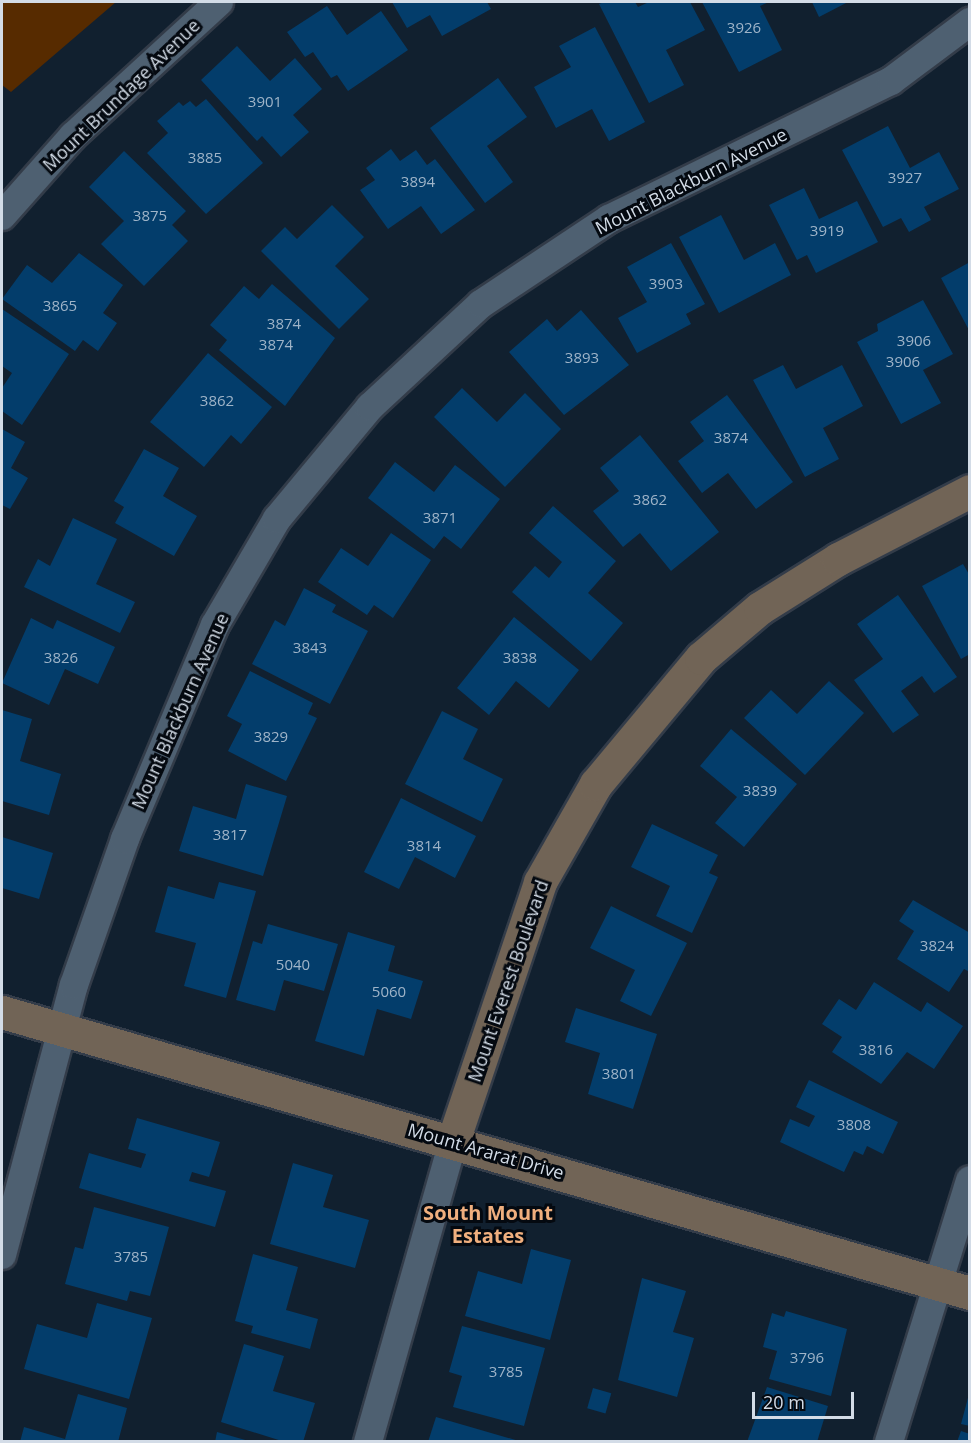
<!DOCTYPE html>
<html>
<head>
<meta charset="utf-8">
<style>
  body { margin:0 }
  #map { position:relative; width:971px; height:1443px; overflow:hidden; background:#11202f; font-family:"Open Sans",sans-serif }
  div>[style] { position:absolute }
  .green>* { inset:0; background:#572b00 }
  .building>* { inset:0; background:#033d6b; transform-origin:0 0 }
  .roads { filter:drop-shadow(2px 0 #333c49) drop-shadow(-2px 0 #333c49) drop-shadow(0 2px #333c49) drop-shadow(0 -2px #333c49) }
  .street>* { height:28px; margin:-14px; padding:0 14px; transform-origin:14px; border-radius:14px; background:#4e6071 }
  .secondary>* { height:33px; margin:-16.5px; padding:0 16.5px; transform-origin:16.5px; border-radius:16.5px; background:#716456 }
  span { translate:-50% -50%; white-space:nowrap; text-align:center; line-height:1.15; -webkit-text-stroke:6px #040910; paint-order:stroke }
  .number-label { font-size:15px; color:#9fb4c8 }
  .number-label span { -webkit-text-stroke-width:0 }
  .street-label { font-size:18px; color:#d3dce7 }
  .neighbourhood-label { font-size:20px; color:#f0af7e; font-weight:700 }
  .frame { position:absolute; inset:0; border:3px solid #d3dce7; pointer-events:none }
  .scale { position:absolute; left:752px; top:1392px; width:102px; height:27px; box-sizing:border-box; border:3px solid #d3dce7; border-top:0; padding-left:8px; font-size:18px; line-height:21px; white-space:nowrap; color:#d3dce7; -webkit-text-stroke:4px #040910; paint-order:stroke }
</style>
</head>
<body>
<div id="map">
  <div class="green">
    <div style="clip-path:polygon(2px 2px,116px 2px,11px 92px,2px 85px)"></div>
  </div>
  <div class="building">
    <div style="clip-path:polygon(392px 2px,487px 2px,491px 9px,442px 36px,430px 15px,407px 28px)"></div>
    <div style="clip-path:polygon(604px 2px,635px 2px,638px 7px,649px 2px,690px 2px,705px 30px,666px 50px,684px 85px,649px 103px,599px 4px)"></div>
    <div style="clip-path:polygon(702px 2px,769px 2px,760px 6px,782px 50px,739px 72px)"></div>
    <div style="clip-path:polygon(812px 2px,848px 2px,819px 17px)"></div>
    <div style="clip-path:polygon(327px 6px,347px 35px,381px 11px,408px 50px,348px 91px,337px 75px,331px 78px,313px 52px,305px 57px,287px 32px)"></div>
    <div style="clip-path:polygon(595px 27px,645px 122px,609px 141px,592px 109px,556px 128px,534px 87px,571px 67px,559px 46px)"></div>
    <div style="clip-path:polygon(237px 46px,270px 81px,295px 58px,322px 89px,293px 115px,309px 132px,281px 157px,262px 136px,257px 141px,201px 80px)"></div>
    <div style="clip-path:polygon(498px 78px,527px 117px,487px 146px,513px 182px,485px 203px,430px 128px)"></div>
    <div style="clip-path:polygon(206px 99px,263px 163px,206px 214px,147px 153px,168px 133px,157px 121px,179px 102px,183px 106px,190px 101px,196px 107px)"></div>
    <div style="clip-path:polygon(888px 126px,910px 168px,939px 152px,959px 189px,924px 207px,931px 220px,909px 232px,901px 218px,883px 227px,842px 150px)"></div>
    <div style="clip-path:polygon(391px 149px,400px 161px,416px 150px,427px 165px,435px 159px,475px 210px,441px 234px,421px 206px,388px 229px,360px 190px,375px 180px,366px 168px)"></div>
    <div style="clip-path:polygon(124px 151px,186px 211px,172px 225px,188px 241px,144px 286px,101px 244px,124px 221px,89px 187px)"></div>
    <div style="clip-path:polygon(804px 188px,819px 219px,857px 201px,878px 242px,816px 273px,807px 255px,797px 260px,769px 205px)"></div>
    <div style="clip-path:polygon(332px 205px,364px 237px,335px 266px,369px 299px,339px 329px,261px 251px,285px 227px,297px 239px)"></div>
    <div style="clip-path:polygon(721px 215px,744px 260px,775px 243px,791px 275px,719px 313px,679px 237px)"></div>
    <div style="clip-path:polygon(671px 243px,705px 304px,686px 314px,691px 324px,637px 353px,618px 318px,647px 302px,627px 267px)"></div>
    <div style="clip-path:polygon(79px 253px,123px 285px,103px 313px,117px 323px,98px 351px,83px 340px,75px 351px,2px 299px,27px 265px,52px 283px)"></div>
    <div style="clip-path:polygon(970px 262px,970px 332px,941px 278px)"></div>
    <div style="clip-path:polygon(272px 284px,335px 338px,285px 406px,219px 350px,227px 340px,210px 325px,244px 286px,259px 299px)"></div>
    <div style="clip-path:polygon(923px 300px,953px 354px,923px 370px,941px 403px,901px 424px,857px 342px,878px 331px,877px 324px)"></div>
    <div style="clip-path:polygon(2px 309px,69px 354px,22px 425px,2px 411px,2px 388px,12px 373px,2px 366px)"></div>
    <div style="clip-path:polygon(581px 310px,629px 365px,564px 415px,509px 352px,547px 319px,557px 331px)"></div>
    <div style="clip-path:polygon(208px 353px,272px 407px,241px 444px,231px 435px,204px 467px,150px 422px)"></div>
    <div style="clip-path:polygon(783px 365px,796px 389px,842px 365px,863px 406px,823px 428px,839px 459px,805px 477px,753px 380px)"></div>
    <div style="clip-path:polygon(462px 388px,497px 422px,525px 393px,561px 429px,505px 487px,434px 417px)"></div>
    <div style="clip-path:polygon(727px 395px,793px 482px,756px 509px,728px 473px,702px 493px,678px 461px,704px 441px,690px 422px)"></div>
    <div style="clip-path:polygon(2px 429px,25px 442px,11px 468px,28px 478px,10px 509px,2px 505px)"></div>
    <div style="clip-path:polygon(640px 435px,719px 532px,671px 571px,640px 533px,623px 547px,593px 511px,619px 491px,600px 468px)"></div>
    <div style="clip-path:polygon(144px 449px,179px 468px,163px 496px,197px 516px,174px 556px,115px 523px,124px 507px,114px 501px)"></div>
    <div style="clip-path:polygon(395px 462px,434px 492px,455px 465px,500px 499px,461px 549px,444px 536px,434px 549px,368px 498px)"></div>
    <div style="clip-path:polygon(553px 506px,616px 561px,588px 593px,623px 623px,591px 661px,512px 592px,535px 566px,549px 578px,562px 562px,529px 533px)"></div>
    <div style="clip-path:polygon(73px 518px,117px 539px,96px 584px,135px 602px,120px 633px,24px 587px,38px 559px,50px 566px)"></div>
    <div style="clip-path:polygon(391px 533px,431px 560px,393px 618px,374px 605px,367px 615px,318px 582px,341px 548px,368px 566px)"></div>
    <div style="clip-path:polygon(963px 564px,970px 576px,970px 654px,961px 659px,922px 586px)"></div>
    <div style="clip-path:polygon(304px 588px,336px 605px,332px 612px,368px 631px,330px 704px,252px 664px,275px 620px,285px 626px)"></div>
    <div style="clip-path:polygon(898px 595px,957px 677px,934px 693px,922px 676px,901px 691px,919px 715px,893px 733px,854px 680px,883px 659px,857px 624px)"></div>
    <div style="clip-path:polygon(514px 617px,579px 670px,549px 708px,516px 681px,489px 715px,457px 688px)"></div>
    <div style="clip-path:polygon(31px 618px,53px 629px,57px 620px,115px 647px,98px 684px,65px 669px,49px 705px,2px 683px)"></div>
    <div style="clip-path:polygon(250px 671px,313px 703px,308px 714px,317px 718px,286px 781px,228px 751px,242px 724px,227px 716px)"></div>
    <div style="clip-path:polygon(829px 681px,864px 713px,805px 775px,744px 718px,771px 690px,797px 714px)"></div>
    <div style="clip-path:polygon(2px 710px,32px 719px,20px 761px,61px 774px,49px 815px,2px 801px)"></div>
    <div style="clip-path:polygon(442px 711px,478px 729px,463px 759px,503px 779px,482px 822px,405px 784px)"></div>
    <div style="clip-path:polygon(731px 729px,797px 784px,744px 847px,715px 823px,737px 797px,700px 766px)"></div>
    <div style="clip-path:polygon(246px 784px,287px 796px,263px 876px,179px 851px,193px 806px,236px 819px)"></div>
    <div style="clip-path:polygon(401px 798px,476px 836px,455px 878px,415px 857px,399px 889px,364px 872px)"></div>
    <div style="clip-path:polygon(652px 824px,718px 855px,709px 873px,718px 877px,692px 933px,656px 916px,670px 886px,631px 867px)"></div>
    <div style="clip-path:polygon(2px 837px,53px 853px,39px 899px,2px 888px)"></div>
    <div style="clip-path:polygon(219px 882px,256px 891px,226px 998px,184px 986px,196px 943px,155px 932px,168px 886px,214px 899px)"></div>
    <div style="clip-path:polygon(913px 900px,970px 933px,970px 972px,964px 969px,949px 992px,897px 959px,914px 931px,899px 921px)"></div>
    <div style="clip-path:polygon(611px 906px,687px 943px,651px 1016px,620px 1001px,635px 970px,590px 948px)"></div>
    <div style="clip-path:polygon(268px 924px,338px 944px,324px 991px,284px 980px,275px 1011px,236px 1000px,253px 941px,262px 944px)"></div>
    <div style="clip-path:polygon(348px 932px,395px 946px,388px 971px,423px 981px,411px 1019px,377px 1009px,364px 1056px,315px 1041px)"></div>
    <div style="clip-path:polygon(874px 982px,921px 1012px,927px 1002px,963px 1026px,934px 1069px,907px 1052px,881px 1084px,832px 1052px,842px 1037px,822px 1024px,839px 999px,856px 1010px)"></div>
    <div style="clip-path:polygon(576px 1008px,657px 1034px,633px 1109px,588px 1094px,600px 1053px,565px 1042px)"></div>
    <div style="clip-path:polygon(809px 1080px,898px 1122px,883px 1154px,867px 1146px,863px 1155px,854px 1151px,844px 1172px,780px 1142px,790px 1119px,809px 1127px,815px 1116px,796px 1107px)"></div>
    <div style="clip-path:polygon(137px 1118px,220px 1142px,209px 1177px,192px 1172px,189px 1181px,226px 1191px,215px 1227px,79px 1188px,89px 1153px,141px 1168px,146px 1154px,128px 1149px)"></div>
    <div style="clip-path:polygon(293px 1163px,333px 1175px,323px 1207px,369px 1220px,355px 1268px,270px 1244px)"></div>
    <div style="clip-path:polygon(94px 1207px,169px 1227px,150px 1296px,130px 1291px,127px 1301px,65px 1284px,75px 1247px,83px 1249px)"></div>
    <div style="clip-path:polygon(531px 1249px,571px 1260px,550px 1340px,465px 1316px,478px 1271px,522px 1284px)"></div>
    <div style="clip-path:polygon(253px 1254px,298px 1267px,286px 1310px,318px 1319px,310px 1349px,251px 1333px,253px 1326px,235px 1321px)"></div>
    <div style="clip-path:polygon(642px 1278px,686px 1291px,673px 1332px,694px 1338px,677px 1397px,618px 1380px)"></div>
    <div style="clip-path:polygon(97px 1303px,152px 1318px,129px 1399px,24px 1369px,37px 1324px,87px 1338px)"></div>
    <div style="clip-path:polygon(786px 1311px,847px 1329px,831px 1396px,769px 1379px,777px 1351px,763px 1347px,772px 1313px,784px 1317px)"></div>
    <div style="clip-path:polygon(462px 1326px,545px 1348px,524px 1426px,453px 1407px,462px 1376px,449px 1372px)"></div>
    <div style="clip-path:polygon(244px 1344px,284px 1356px,273px 1391px,315px 1403px,303px 1442px,285px 1442px,221px 1422px)"></div>
    <div style="clip-path:polygon(767px 1387px,828px 1406px,817px 1442px,747px 1442px)"></div>
    <div style="left:593px;top:1388px;width:19px;height:21px;rotate:16deg"></div>
    <div style="clip-path:polygon(78px 1394px,127px 1408px,118px 1442px,20px 1442px,24px 1427px,65px 1439px)"></div>
    <div style="clip-path:polygon(969px 1394px,970px 1394px,970px 1426px,961px 1424px)"></div>
    <div style="clip-path:polygon(436px 1417px,519px 1441px,519px 1442px,428px 1442px)"></div>
    <div style="clip-path:polygon(961px 1431px,970px 1434px,970px 1442px,957px 1442px)"></div>
    <div style="clip-path:polygon(217px 1432px,249px 1441px,249px 1442px,215px 1442px)"></div>
  </div>
  <div class="roads">
    <div class="street">
      <div style="left:2px;top:216px;width:107px;rotate:-48.4deg"></div>
      <div style="left:73px;top:136px;width:198px;rotate:-42.5deg"></div>
      <div style="left:2px;top:1255px;width:279px;rotate:-75.1deg"></div>
      <div style="left:74px;top:985px;width:155px;rotate:-70.7deg"></div>
      <div style="left:125px;top:839px;width:232px;rotate:-67.2deg"></div>
      <div style="left:215px;top:625px;width:123px;rotate:-59.7deg"></div>
      <div style="left:277px;top:519px;width:146px;rotate:-50.3deg"></div>
      <div style="left:370px;top:407px;width:151px;rotate:-42.9deg"></div>
      <div style="left:481px;top:304px;width:154px;rotate:-33.6deg"></div>
      <div style="left:609px;top:219px;width:314px;rotate:-26.1deg"></div>
      <div style="left:891px;top:81px;width:99px;rotate:-36.8deg"></div>
      <div style="left:368px;top:1442px;width:313px;rotate:-74.2deg"></div>
      <div style="left:889px;top:1442px;width:274px;rotate:-72.8deg"></div>
    </div>
    <div class="secondary">
      <div style="left:2px;top:1012px;width:1008px;rotate:16.19deg"></div>
      <div style="left:453px;top:1141px;width:273px;rotate:-71.4deg"></div>
      <div style="left:540px;top:882px;width:113px;rotate:-60.3deg"></div>
      <div style="left:596px;top:784px;width:164px;rotate:-50.2deg"></div>
      <div style="left:701px;top:658px;width:77px;rotate:-40.3deg"></div>
      <div style="left:760px;top:608px;width:92px;rotate:-32.1deg"></div>
      <div style="left:838px;top:559px;width:148px;rotate:-27.3deg"></div>
    </div>
  </div>
  <div class="number-label">
    <span style="left:744px;top:28px">3926</span>
    <span style="left:265px;top:102px">3901</span>
    <span style="left:205px;top:158px">3885</span>
    <span style="left:905px;top:178px">3927</span>
    <span style="left:418px;top:182px">3894</span>
    <span style="left:150px;top:216px">3875</span>
    <span style="left:827px;top:231px">3919</span>
    <span style="left:666px;top:284px">3903</span>
    <span style="left:60px;top:306px">3865</span>
    <span style="left:284px;top:324px">3874</span>
    <span style="left:914px;top:341px">3906</span>
    <span style="left:276px;top:345px">3874</span>
    <span style="left:582px;top:358px">3893</span>
    <span style="left:903px;top:362px">3906</span>
    <span style="left:217px;top:401px">3862</span>
    <span style="left:731px;top:438px">3874</span>
    <span style="left:650px;top:500px">3862</span>
    <span style="left:440px;top:518px">3871</span>
    <span style="left:310px;top:648px">3843</span>
    <span style="left:61px;top:658px">3826</span>
    <span style="left:520px;top:658px">3838</span>
    <span style="left:271px;top:737px">3829</span>
    <span style="left:760px;top:791px">3839</span>
    <span style="left:230px;top:835px">3817</span>
    <span style="left:424px;top:846px">3814</span>
    <span style="left:937px;top:946px">3824</span>
    <span style="left:293px;top:965px">5040</span>
    <span style="left:389px;top:992px">5060</span>
    <span style="left:876px;top:1050px">3816</span>
    <span style="left:619px;top:1074px">3801</span>
    <span style="left:854px;top:1125px">3808</span>
    <span style="left:131px;top:1257px">3785</span>
    <span style="left:807px;top:1358px">3796</span>
    <span style="left:506px;top:1372px">3785</span>
  </div>
  <div class="street-label">
    <span style="left:121px;top:95px;rotate:-44deg">Mount Brundage Avenue</span>
    <span style="left:691px;top:181px;rotate:-27deg">Mount Blackburn Avenue</span>
    <span style="left:180px;top:711px;rotate:-66deg">Mount Blackburn Avenue</span>
    <span style="left:508px;top:981px;rotate:-71deg">Mount Everest Boulevard</span>
    <span style="left:486px;top:1151px;rotate:16deg">Mount Ararat Drive</span>
  </div>
  <div class="neighbourhood-label">
    <span style="left:488px;top:1224px">South Mount<br>Estates</span>
  </div>
  <div class="frame"></div>
  <div class="scale">20 m</div>
</div>
</body>
</html>
